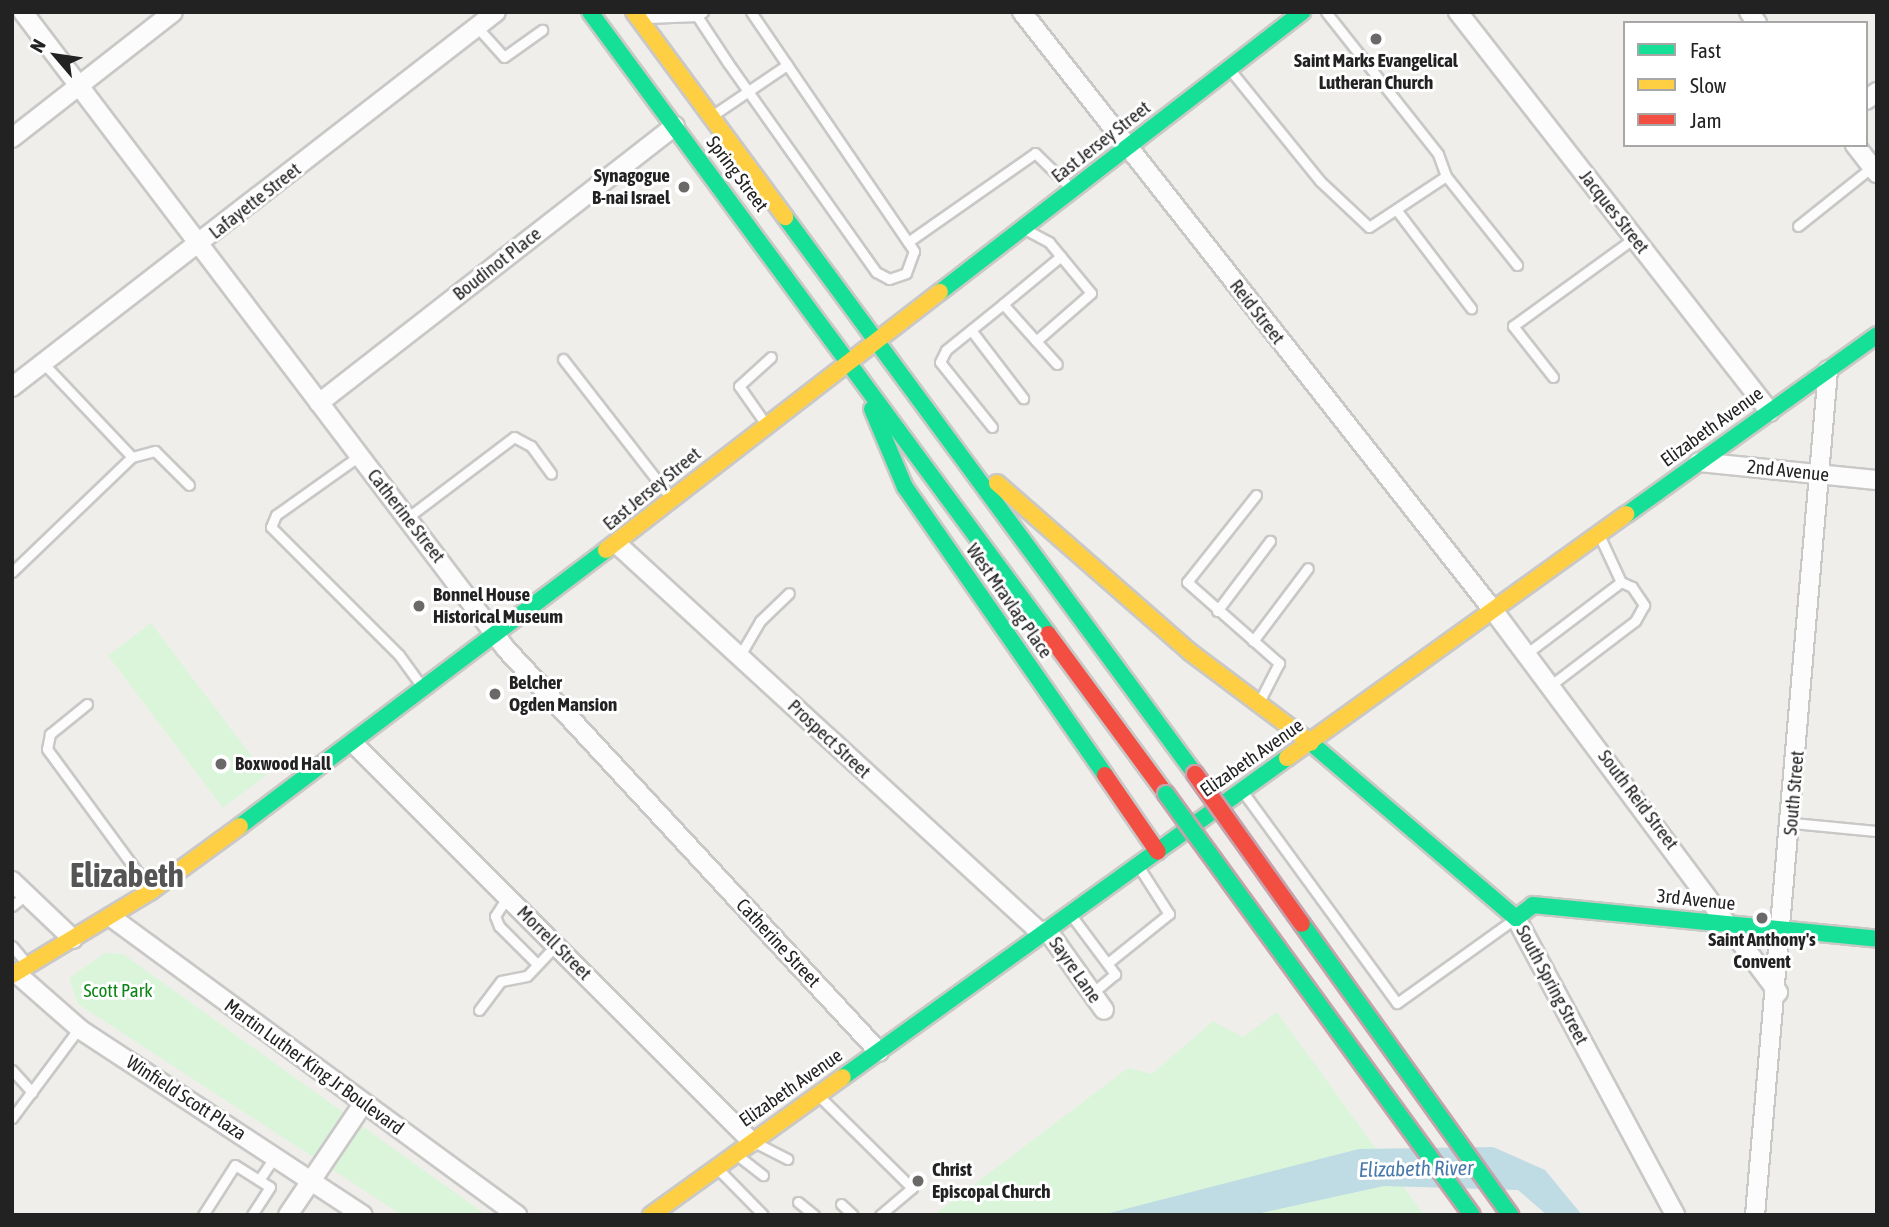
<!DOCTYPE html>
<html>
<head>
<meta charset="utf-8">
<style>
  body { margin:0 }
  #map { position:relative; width:1889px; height:1227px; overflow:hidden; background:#f0eeeb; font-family:"Asap Condensed",sans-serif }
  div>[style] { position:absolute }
  .park>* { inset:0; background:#daf5da; transform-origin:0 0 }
  .water>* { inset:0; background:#bfdbe3 }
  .roads { filter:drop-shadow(2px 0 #c9c8c7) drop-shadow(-2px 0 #c9c8c7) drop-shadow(0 2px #c9c8c7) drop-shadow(0 -2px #c9c8c7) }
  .lane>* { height:9px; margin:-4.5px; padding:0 4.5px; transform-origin:4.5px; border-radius:4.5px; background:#fdfcfc }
  .street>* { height:18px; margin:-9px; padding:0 9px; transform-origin:9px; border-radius:9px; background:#fdfcfc }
  .fast>* { height:16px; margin:-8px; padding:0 8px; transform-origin:8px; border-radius:8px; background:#16e098 }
  .slow>* { height:16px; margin:-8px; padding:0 8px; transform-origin:8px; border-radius:8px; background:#ffcf43 }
  .jam>* { height:16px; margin:-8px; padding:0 8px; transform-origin:8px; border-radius:8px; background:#f24e42 }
  .bridges { filter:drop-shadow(2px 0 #c5a2ac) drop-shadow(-2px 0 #c5a2ac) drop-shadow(0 2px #c5a2ac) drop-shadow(0 -2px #c5a2ac) }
  .fast-bridge>* { height:16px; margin:-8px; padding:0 8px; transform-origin:8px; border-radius:8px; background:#16e098 }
  .jam-bridge>* { height:16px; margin:-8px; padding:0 8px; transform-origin:8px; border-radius:8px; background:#f24e42 }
  .dots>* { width:19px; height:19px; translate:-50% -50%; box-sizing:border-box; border:4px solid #fff; border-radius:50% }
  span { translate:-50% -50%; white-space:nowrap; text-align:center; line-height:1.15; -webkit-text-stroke:6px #fff; paint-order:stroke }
  .poi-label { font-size:19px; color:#222; font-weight:700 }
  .right { translate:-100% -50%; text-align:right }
  .left { translate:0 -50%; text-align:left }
  .street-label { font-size:19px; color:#222 }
  .park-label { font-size:19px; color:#0c8416 }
  .water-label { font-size:21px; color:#4a7aab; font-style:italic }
  .town-label { font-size:33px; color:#555; font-weight:700 }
  .frame { position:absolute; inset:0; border:14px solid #222; pointer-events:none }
  .legend { position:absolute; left:1623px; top:21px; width:245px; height:126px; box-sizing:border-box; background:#fff; border:2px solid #a7a7a7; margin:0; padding:9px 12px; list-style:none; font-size:21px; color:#222 }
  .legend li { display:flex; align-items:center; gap:14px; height:35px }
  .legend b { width:35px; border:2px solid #a7a7a7 }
  .north { position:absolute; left:21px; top:21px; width:70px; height:70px; -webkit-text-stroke:5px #fff; paint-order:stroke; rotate:299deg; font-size:19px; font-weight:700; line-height:28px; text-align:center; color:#222 }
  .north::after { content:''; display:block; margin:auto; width:24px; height:32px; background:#222; clip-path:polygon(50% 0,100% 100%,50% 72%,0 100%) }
</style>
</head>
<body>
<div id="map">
  <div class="park">
    <div style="left:151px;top:623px;width:191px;height:54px;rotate:53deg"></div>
    <div style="clip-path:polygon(105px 953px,123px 954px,486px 1215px,402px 1215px,78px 1004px,69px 978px)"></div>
    <div style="clip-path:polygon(1277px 1012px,1424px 1215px,934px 1215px,1128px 1068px,1152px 1074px,1213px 1021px,1243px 1037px)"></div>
  </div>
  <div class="water">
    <div style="clip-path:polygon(1493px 1147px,1545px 1170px,1582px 1215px,1547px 1215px,1518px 1190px,1384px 1186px,1252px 1215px,1102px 1215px,1359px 1149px)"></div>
  </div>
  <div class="roads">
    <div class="lane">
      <div style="left:703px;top:12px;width:7px;rotate:146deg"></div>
      <div style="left:697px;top:16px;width:56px;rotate:56.6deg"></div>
      <div style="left:728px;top:63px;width:256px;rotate:54.7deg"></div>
      <div style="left:876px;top:272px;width:15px;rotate:28deg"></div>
      <div style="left:889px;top:279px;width:18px;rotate:-19deg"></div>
      <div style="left:906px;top:273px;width:23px;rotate:-70deg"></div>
      <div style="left:914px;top:251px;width:11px;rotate:-124deg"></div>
      <div style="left:751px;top:12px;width:278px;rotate:55.7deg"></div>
      <div style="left:908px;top:242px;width:155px;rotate:-35deg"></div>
      <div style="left:1035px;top:153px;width:52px;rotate:44.2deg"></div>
      <div style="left:1326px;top:12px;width:181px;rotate:51.7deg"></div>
      <div style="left:1438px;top:154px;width:23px;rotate:70deg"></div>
      <div style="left:647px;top:18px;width:50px;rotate:-2.3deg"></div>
      <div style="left:477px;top:27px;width:40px;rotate:48deg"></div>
      <div style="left:504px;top:57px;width:47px;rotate:-35.4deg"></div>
      <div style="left:1231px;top:71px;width:141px;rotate:51deg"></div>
      <div style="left:1320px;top:181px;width:67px;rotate:43.2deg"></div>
      <div style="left:1369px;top:227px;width:92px;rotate:-33.5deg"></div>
      <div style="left:1446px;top:176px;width:114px;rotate:51.4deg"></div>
      <div style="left:716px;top:113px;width:86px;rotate:-34.1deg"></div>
      <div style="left:1398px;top:212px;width:121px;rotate:52.8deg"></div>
      <div style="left:1798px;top:226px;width:95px;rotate:-38.6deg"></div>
      <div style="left:1003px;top:304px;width:75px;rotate:-39.6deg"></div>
      <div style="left:971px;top:330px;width:86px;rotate:52.6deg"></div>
      <div style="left:1036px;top:341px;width:31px;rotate:48deg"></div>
      <div style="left:563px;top:359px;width:176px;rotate:52.2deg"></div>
      <div style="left:1553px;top:377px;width:65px;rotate:-128.1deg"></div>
      <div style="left:1513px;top:326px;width:150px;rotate:-36deg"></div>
      <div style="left:765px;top:423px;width:45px;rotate:-125.1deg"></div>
      <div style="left:739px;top:386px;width:43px;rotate:-42.2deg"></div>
      <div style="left:992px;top:427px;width:83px;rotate:-128.7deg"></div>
      <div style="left:940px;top:362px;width:13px;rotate:-63deg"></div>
      <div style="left:946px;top:350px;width:73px;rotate:-38.9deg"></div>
      <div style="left:1003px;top:304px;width:50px;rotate:48.3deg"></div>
      <div style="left:1036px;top:341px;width:73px;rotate:-41.1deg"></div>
      <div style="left:1091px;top:293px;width:66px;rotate:-129.5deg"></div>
      <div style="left:1049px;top:242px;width:26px;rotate:-152deg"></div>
      <div style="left:359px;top:456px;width:102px;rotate:144.6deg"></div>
      <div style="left:276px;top:515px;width:13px;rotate:113deg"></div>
      <div style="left:271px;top:527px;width:181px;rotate:45deg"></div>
      <div style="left:399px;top:655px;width:41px;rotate:54deg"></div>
      <div style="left:132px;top:457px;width:24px;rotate:-15deg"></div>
      <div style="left:155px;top:451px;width:48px;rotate:45deg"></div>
      <div style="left:1256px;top:495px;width:111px;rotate:128.4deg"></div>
      <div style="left:1187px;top:582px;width:123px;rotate:41.4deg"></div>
      <div style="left:1279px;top:663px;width:39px;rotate:117deg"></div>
      <div style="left:407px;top:518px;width:134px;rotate:-37.1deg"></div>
      <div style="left:514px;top:437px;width:19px;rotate:28deg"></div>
      <div style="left:531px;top:446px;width:34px;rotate:54deg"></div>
      <div style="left:1600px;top:537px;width:50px;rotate:65deg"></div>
      <div style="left:12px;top:572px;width:166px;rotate:-43.8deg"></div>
      <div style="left:132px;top:457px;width:129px;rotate:-133.4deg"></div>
      <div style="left:1217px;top:611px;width:88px;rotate:-52.9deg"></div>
      <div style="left:1253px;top:641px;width:91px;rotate:-53deg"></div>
      <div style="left:1526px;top:654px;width:119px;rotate:-37.2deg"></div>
      <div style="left:1621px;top:582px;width:12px;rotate:24deg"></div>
      <div style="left:1632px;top:587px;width:22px;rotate:56deg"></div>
      <div style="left:1644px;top:605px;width:18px;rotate:119deg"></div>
      <div style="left:1635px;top:621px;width:106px;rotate:142.7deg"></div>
      <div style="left:739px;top:657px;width:42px;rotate:-59.7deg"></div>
      <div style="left:760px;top:621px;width:40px;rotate:-44deg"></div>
      <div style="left:87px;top:704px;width:48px;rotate:141deg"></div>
      <div style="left:50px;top:734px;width:15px;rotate:101deg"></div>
      <div style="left:47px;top:749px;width:174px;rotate:53.7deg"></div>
      <div style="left:1243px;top:792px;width:261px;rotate:53.9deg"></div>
      <div style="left:1397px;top:1003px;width:143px;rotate:-35.6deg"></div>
      <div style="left:1792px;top:823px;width:85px;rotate:5.4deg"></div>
      <div style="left:508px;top:896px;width:24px;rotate:123deg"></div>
      <div style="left:495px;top:916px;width:11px;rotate:68deg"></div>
      <div style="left:499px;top:926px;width:54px;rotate:45deg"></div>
      <div style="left:12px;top:906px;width:19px;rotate:-39deg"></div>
      <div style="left:1071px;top:915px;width:74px;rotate:53.3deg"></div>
      <div style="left:1115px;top:974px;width:30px;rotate:140deg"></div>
      <div style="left:12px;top:946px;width:23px;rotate:50deg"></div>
      <div style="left:1109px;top:962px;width:77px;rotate:-38.7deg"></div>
      <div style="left:1169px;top:914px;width:56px;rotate:-122.6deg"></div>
      <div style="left:479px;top:1010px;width:36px;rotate:-53deg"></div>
      <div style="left:501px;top:981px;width:26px;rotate:-11deg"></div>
      <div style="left:527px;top:976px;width:42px;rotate:-46.9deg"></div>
      <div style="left:12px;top:1070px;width:30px;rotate:48deg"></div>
      <div style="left:819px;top:1096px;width:131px;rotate:44.7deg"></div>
      <div style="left:912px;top:1188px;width:42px;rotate:139.8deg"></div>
      <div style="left:12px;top:1118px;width:112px;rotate:-53.3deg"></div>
      <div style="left:758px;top:1144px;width:33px;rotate:27deg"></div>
      <div style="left:737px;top:1155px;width:33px;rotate:38deg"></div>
      <div style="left:718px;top:1169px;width:64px;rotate:45.6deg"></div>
      <div style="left:259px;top:1180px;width:29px;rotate:-56deg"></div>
      <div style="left:798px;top:1202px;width:21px;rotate:39deg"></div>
      <div style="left:841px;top:1204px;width:16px;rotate:43deg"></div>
      <div style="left:203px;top:1215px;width:59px;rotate:-57.4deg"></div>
      <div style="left:235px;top:1165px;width:41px;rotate:32.2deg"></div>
      <div style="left:270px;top:1187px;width:33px;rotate:123deg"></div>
    </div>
    <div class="street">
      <div style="left:23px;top:12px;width:799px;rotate:52.83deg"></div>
      <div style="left:506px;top:649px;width:549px;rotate:47.21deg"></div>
      <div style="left:1022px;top:12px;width:761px;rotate:51.78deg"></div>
      <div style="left:1493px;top:610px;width:477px;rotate:53.3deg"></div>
      <div style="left:1458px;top:12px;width:507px;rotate:52.05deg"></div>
      <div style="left:1749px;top:12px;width:14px;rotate:54deg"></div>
      <div style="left:1866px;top:100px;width:14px;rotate:-36deg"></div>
      <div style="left:12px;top:138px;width:204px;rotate:-38deg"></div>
      <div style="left:1855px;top:145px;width:36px;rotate:52deg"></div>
      <div style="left:12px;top:387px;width:612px;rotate:-37.77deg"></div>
      <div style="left:319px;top:403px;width:451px;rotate:-37.9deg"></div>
      <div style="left:1699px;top:462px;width:179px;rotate:5.8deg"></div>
      <div style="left:617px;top:544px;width:577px;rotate:42.54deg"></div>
      <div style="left:354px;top:744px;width:563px;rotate:45deg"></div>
      <div style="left:12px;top:881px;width:84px;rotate:43.6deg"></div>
      <div style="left:111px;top:917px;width:504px;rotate:36.28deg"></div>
      <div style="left:1516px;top:918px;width:337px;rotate:61.8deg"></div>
      <div style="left:1047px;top:930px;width:98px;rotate:54.5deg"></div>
      <div style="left:16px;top:973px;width:86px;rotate:41.2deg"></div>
      <div style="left:81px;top:1030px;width:337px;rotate:33.3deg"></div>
      <div style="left:288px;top:1215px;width:134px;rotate:-56deg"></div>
      <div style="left:1755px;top:1215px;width:848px;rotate:-85.06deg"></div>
    </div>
    <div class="fast">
      <div style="left:590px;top:12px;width:772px;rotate:53.63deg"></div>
      <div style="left:785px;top:217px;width:692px;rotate:53.64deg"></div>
      <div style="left:940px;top:292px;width:458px;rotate:-37.7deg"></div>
      <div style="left:872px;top:409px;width:85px;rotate:67.1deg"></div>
      <div style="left:905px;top:487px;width:351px;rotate:55.2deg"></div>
      <div style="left:1627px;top:514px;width:307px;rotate:-35.6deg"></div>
      <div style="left:1311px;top:743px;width:270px;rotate:40.5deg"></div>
      <div style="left:1516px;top:918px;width:21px;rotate:-37deg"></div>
      <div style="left:1533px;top:905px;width:346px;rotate:5.6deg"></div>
      <div style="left:240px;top:826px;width:458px;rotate:-37deg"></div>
      <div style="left:843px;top:1077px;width:547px;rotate:-35.7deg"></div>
    </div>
    <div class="slow">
      <div style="left:634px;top:12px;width:255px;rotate:53.6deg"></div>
      <div style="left:997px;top:483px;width:257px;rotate:41.2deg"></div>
      <div style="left:1190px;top:652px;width:151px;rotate:36.9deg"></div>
      <div style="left:606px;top:550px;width:422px;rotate:-37.7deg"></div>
      <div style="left:1287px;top:758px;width:418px;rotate:-35.7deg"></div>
      <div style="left:12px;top:975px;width:162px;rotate:-31.1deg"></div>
      <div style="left:151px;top:891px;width:110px;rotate:-36.1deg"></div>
      <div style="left:651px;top:1215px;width:236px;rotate:-35.7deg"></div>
    </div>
    <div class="jam">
      <div style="left:1048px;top:634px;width:199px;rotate:53.6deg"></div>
      <div style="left:1105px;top:775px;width:93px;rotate:55.5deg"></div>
    </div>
  </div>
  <div class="bridges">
    <div class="fast-bridge">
      <div style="left:1166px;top:794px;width:520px;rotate:53.99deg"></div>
      <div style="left:1302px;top:924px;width:358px;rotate:54.4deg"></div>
    </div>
    <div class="jam-bridge">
      <div style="left:1195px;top:774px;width:184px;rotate:54.5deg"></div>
    </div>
  </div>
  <div class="dots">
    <div style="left:1376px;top:39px;background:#6a6968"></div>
    <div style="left:684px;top:187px;background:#6a6968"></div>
    <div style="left:419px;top:606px;background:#6a6968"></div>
    <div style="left:495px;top:694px;background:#6a6968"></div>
    <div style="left:221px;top:764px;background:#6a6968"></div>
    <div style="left:1762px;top:918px;background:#6a6968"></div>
    <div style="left:918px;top:1181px;background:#6a6968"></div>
  </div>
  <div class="poi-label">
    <span style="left:1376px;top:72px">Saint Marks Evangelical<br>Lutheran Church</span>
    <span class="right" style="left:670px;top:187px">Synagogue<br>B-nai Israel</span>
    <span class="left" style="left:433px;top:606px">Bonnel House<br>Historical Museum</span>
    <span class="left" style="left:509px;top:694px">Belcher<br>Ogden Mansion</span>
    <span class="left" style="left:235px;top:764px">Boxwood Hall</span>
    <span style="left:1762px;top:951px">Saint Anthony's<br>Convent</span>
    <span class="left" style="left:932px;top:1181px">Christ<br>Episcopal Church</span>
  </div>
  <div class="street-label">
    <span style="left:1101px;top:142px;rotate:-38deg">East Jersey Street</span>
    <span style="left:737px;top:174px;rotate:53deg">Spring Street</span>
    <span style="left:255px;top:201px;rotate:-38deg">Lafayette Street</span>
    <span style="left:1614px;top:212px;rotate:52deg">Jacques Street</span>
    <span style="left:497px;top:264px;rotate:-38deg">Boudinot Place</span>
    <span style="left:1257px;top:312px;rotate:52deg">Reid Street</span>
    <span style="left:1712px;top:427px;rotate:-36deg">Elizabeth Avenue</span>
    <span style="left:1788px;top:471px;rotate:6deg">2nd Avenue</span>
    <span style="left:652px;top:489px;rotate:-39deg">East Jersey Street</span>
    <span style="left:406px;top:516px;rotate:52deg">Catherine Street</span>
    <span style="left:1009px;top:601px;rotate:55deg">West Mravlag Place</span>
    <span style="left:829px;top:739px;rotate:43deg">Prospect Street</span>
    <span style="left:1252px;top:758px;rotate:-35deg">Elizabeth Avenue</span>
    <span style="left:1794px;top:793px;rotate:-85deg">South Street</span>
    <span style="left:1638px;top:800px;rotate:53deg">South Reid Street</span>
    <span style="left:1696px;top:900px;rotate:6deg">3rd Avenue</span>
    <span style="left:554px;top:943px;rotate:45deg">Morrell Street</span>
    <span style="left:778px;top:943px;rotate:47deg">Catherine Street</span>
    <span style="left:1075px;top:970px;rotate:55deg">Sayre Lane</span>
    <span style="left:1552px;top:985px;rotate:62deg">South Spring Street</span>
    <span style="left:314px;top:1067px;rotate:36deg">Martin Luther King Jr Boulevard</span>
    <span style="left:791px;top:1088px;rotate:-35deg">Elizabeth Avenue</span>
    <span style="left:186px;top:1098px;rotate:33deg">Winfield Scott Plaza</span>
  </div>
  <div class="park-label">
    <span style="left:118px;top:991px">Scott Park</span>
  </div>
  <div class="water-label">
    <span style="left:1416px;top:1168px;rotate:-1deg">Elizabeth River</span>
  </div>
  <div class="town-label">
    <span style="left:127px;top:876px">Elizabeth</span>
  </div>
  <div class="frame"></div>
  <ul class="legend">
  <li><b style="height:9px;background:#16e098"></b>Fast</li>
  <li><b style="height:9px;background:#ffcf43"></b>Slow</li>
  <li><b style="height:9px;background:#f24e42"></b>Jam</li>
  </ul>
  <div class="north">N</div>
</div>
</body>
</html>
